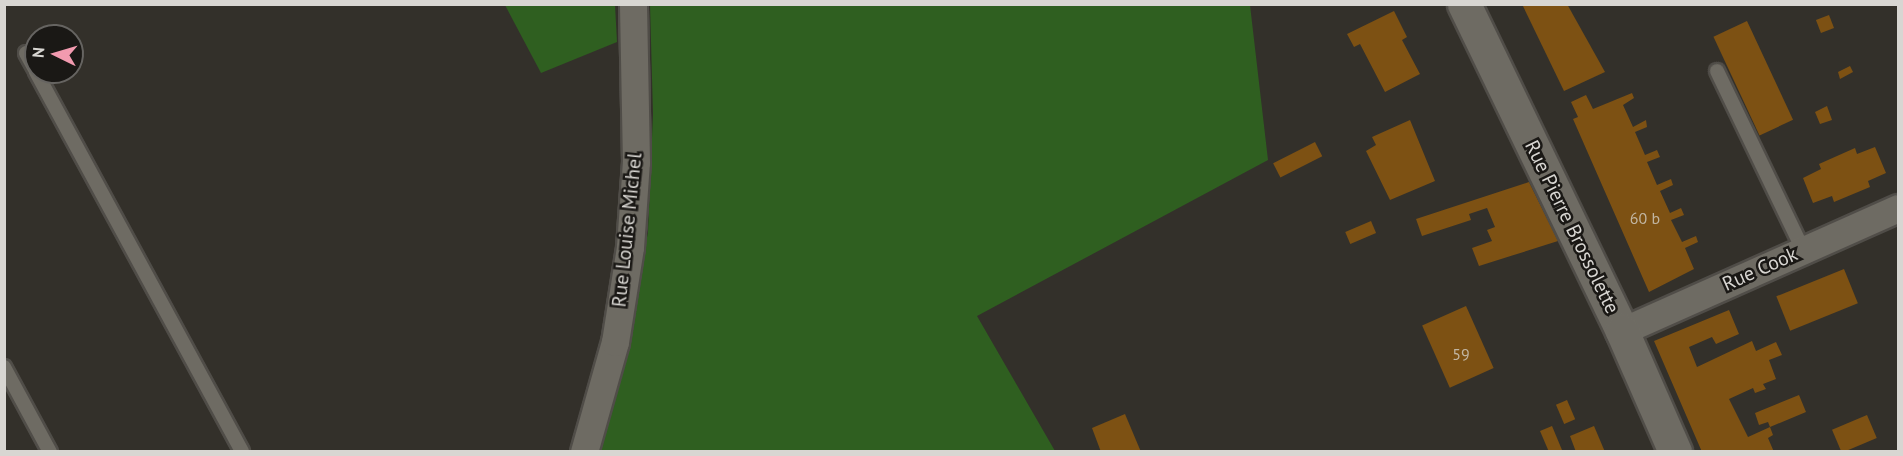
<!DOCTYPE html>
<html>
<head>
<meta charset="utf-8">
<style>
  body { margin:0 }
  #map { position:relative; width:1903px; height:456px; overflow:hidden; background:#33302a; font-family:"PT Sans",sans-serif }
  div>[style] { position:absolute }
  .green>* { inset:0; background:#2f5f20 }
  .building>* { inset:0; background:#7d5113; transform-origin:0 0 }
  .roads { filter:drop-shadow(2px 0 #504d48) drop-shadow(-2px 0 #504d48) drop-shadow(0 2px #504d48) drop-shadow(0 -2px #504d48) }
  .lane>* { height:14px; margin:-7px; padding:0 7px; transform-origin:7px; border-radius:7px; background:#6e6b63 }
  .street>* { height:27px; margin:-13.5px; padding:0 13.5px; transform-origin:13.5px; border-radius:13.5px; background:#6e6b63 }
  .secondary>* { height:33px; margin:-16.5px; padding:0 16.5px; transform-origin:16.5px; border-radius:16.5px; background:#6e6b63 }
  span { translate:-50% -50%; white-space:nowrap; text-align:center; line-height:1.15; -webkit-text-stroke:5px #1a1815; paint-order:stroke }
  .number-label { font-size:16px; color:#c1b5a2 }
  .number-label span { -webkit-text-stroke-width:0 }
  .street-label { font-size:20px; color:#d8d6d2 }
  .frame { position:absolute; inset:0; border:6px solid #d8d6d2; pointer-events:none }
  .north { position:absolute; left:24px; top:24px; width:60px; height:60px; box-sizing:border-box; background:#1a1815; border:2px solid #666461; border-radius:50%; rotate:275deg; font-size:16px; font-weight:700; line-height:24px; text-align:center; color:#d8d6d2 }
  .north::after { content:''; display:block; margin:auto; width:21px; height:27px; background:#f29aaf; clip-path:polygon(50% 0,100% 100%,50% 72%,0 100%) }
</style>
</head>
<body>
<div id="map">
  <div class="green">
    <div style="clip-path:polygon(505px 5px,615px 5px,617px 42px,541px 73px)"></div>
    <div style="clip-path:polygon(650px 5px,1250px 5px,1268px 160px,977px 316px,1055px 451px,598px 452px,625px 363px,648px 232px,653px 114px)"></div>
  </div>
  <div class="building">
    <div style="clip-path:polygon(1522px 4px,1567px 4px,1605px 72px,1564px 91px)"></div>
    <div style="clip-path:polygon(1394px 11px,1407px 37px,1402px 40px,1420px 74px,1385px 92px,1360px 44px,1354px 47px,1347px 34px)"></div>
    <div style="left:1829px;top:15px;width:14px;height:14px;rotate:69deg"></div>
    <div style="left:1747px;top:21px;width:109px;height:37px;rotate:65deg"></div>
    <div style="clip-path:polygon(1850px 66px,1853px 72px,1840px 79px,1838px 72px)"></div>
    <div style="clip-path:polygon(1632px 93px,1634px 98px,1623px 105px,1633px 127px,1646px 120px,1647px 127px,1635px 132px,1645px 155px,1657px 150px,1660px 157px,1647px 162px,1657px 185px,1671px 179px,1673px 185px,1660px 191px,1670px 213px,1681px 208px,1684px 215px,1671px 220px,1682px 242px,1696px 236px,1698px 242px,1685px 248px,1694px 269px,1649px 292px,1573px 119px,1578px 117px,1571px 102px,1586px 95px,1593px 109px)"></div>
    <div style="clip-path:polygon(1827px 106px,1832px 120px,1820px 124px,1815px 112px)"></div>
    <div style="clip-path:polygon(1410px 120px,1435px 181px,1390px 200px,1366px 151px,1376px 145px,1372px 137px)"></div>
    <div style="left:1315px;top:142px;width:16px;height:47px;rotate:63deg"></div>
    <div style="clip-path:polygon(1875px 147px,1886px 173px,1868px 181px,1870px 187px,1834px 202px,1832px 196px,1813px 203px,1803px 178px,1821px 169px,1819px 164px,1855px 148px,1857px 154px)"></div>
    <div style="clip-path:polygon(1529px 182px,1558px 241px,1479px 266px,1472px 248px,1492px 241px,1487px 230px,1495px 227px,1487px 208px,1469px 214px,1471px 220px,1422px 236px,1416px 219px)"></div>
    <div style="left:1371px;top:221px;width:13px;height:28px;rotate:67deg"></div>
    <div style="left:1844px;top:269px;width:37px;height:73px;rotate:68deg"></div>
    <div style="left:1466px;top:306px;width:68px;height:48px;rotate:66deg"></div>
    <div style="clip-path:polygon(1729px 310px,1739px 334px,1716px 344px,1712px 337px,1689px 347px,1697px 367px,1752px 341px,1756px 351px,1776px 342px,1782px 355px,1769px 360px,1776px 379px,1763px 384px,1766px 389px,1755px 393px,1753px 388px,1729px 399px,1748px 437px,1770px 427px,1773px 435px,1768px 438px,1774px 452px,1702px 452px,1654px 341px)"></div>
    <div style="clip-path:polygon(1799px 395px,1806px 412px,1770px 427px,1768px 422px,1759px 425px,1755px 413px)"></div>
    <div style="left:1567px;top:400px;width:21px;height:12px;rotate:67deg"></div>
    <div style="clip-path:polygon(1125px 414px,1141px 452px,1101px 452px,1092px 428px)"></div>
    <div style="left:1867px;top:415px;width:25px;height:38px;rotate:67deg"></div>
    <div style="clip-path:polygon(1552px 426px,1562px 450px,1559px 452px,1549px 452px,1540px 431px)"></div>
    <div style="clip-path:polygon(1594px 426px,1605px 452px,1576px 452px,1570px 436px)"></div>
  </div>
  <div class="roads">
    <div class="lane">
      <div style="left:26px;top:53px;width:21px;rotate:61deg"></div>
      <div style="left:1717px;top:71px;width:199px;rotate:64.3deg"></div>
      <div style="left:36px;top:72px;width:432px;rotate:61.5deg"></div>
      <div style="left:4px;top:367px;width:97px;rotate:61.6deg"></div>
    </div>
    <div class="street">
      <div style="left:1622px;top:331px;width:302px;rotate:-24deg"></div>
      <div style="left:584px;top:452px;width:114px;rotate:-74.3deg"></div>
      <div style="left:615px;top:342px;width:96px;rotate:-81deg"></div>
      <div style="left:630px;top:247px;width:85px;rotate:-86deg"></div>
      <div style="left:636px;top:162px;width:158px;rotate:-91.1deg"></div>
    </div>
    <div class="secondary">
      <div style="left:1464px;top:4px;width:363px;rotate:64.2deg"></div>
      <div style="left:1622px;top:331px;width:132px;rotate:66.3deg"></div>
    </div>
  </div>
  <div class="number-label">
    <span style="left:1645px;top:218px">60 b</span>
    <span style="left:1461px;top:354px">59</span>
  </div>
  <div class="street-label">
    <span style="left:1572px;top:227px;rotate:64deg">Rue Pierre Brossolette</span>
    <span style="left:627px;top:230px;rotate:-84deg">Rue Louise Michel</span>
    <span style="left:1760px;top:269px;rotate:-24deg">Rue Cook</span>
  </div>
  <div class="frame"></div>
  <div class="north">N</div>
</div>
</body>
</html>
